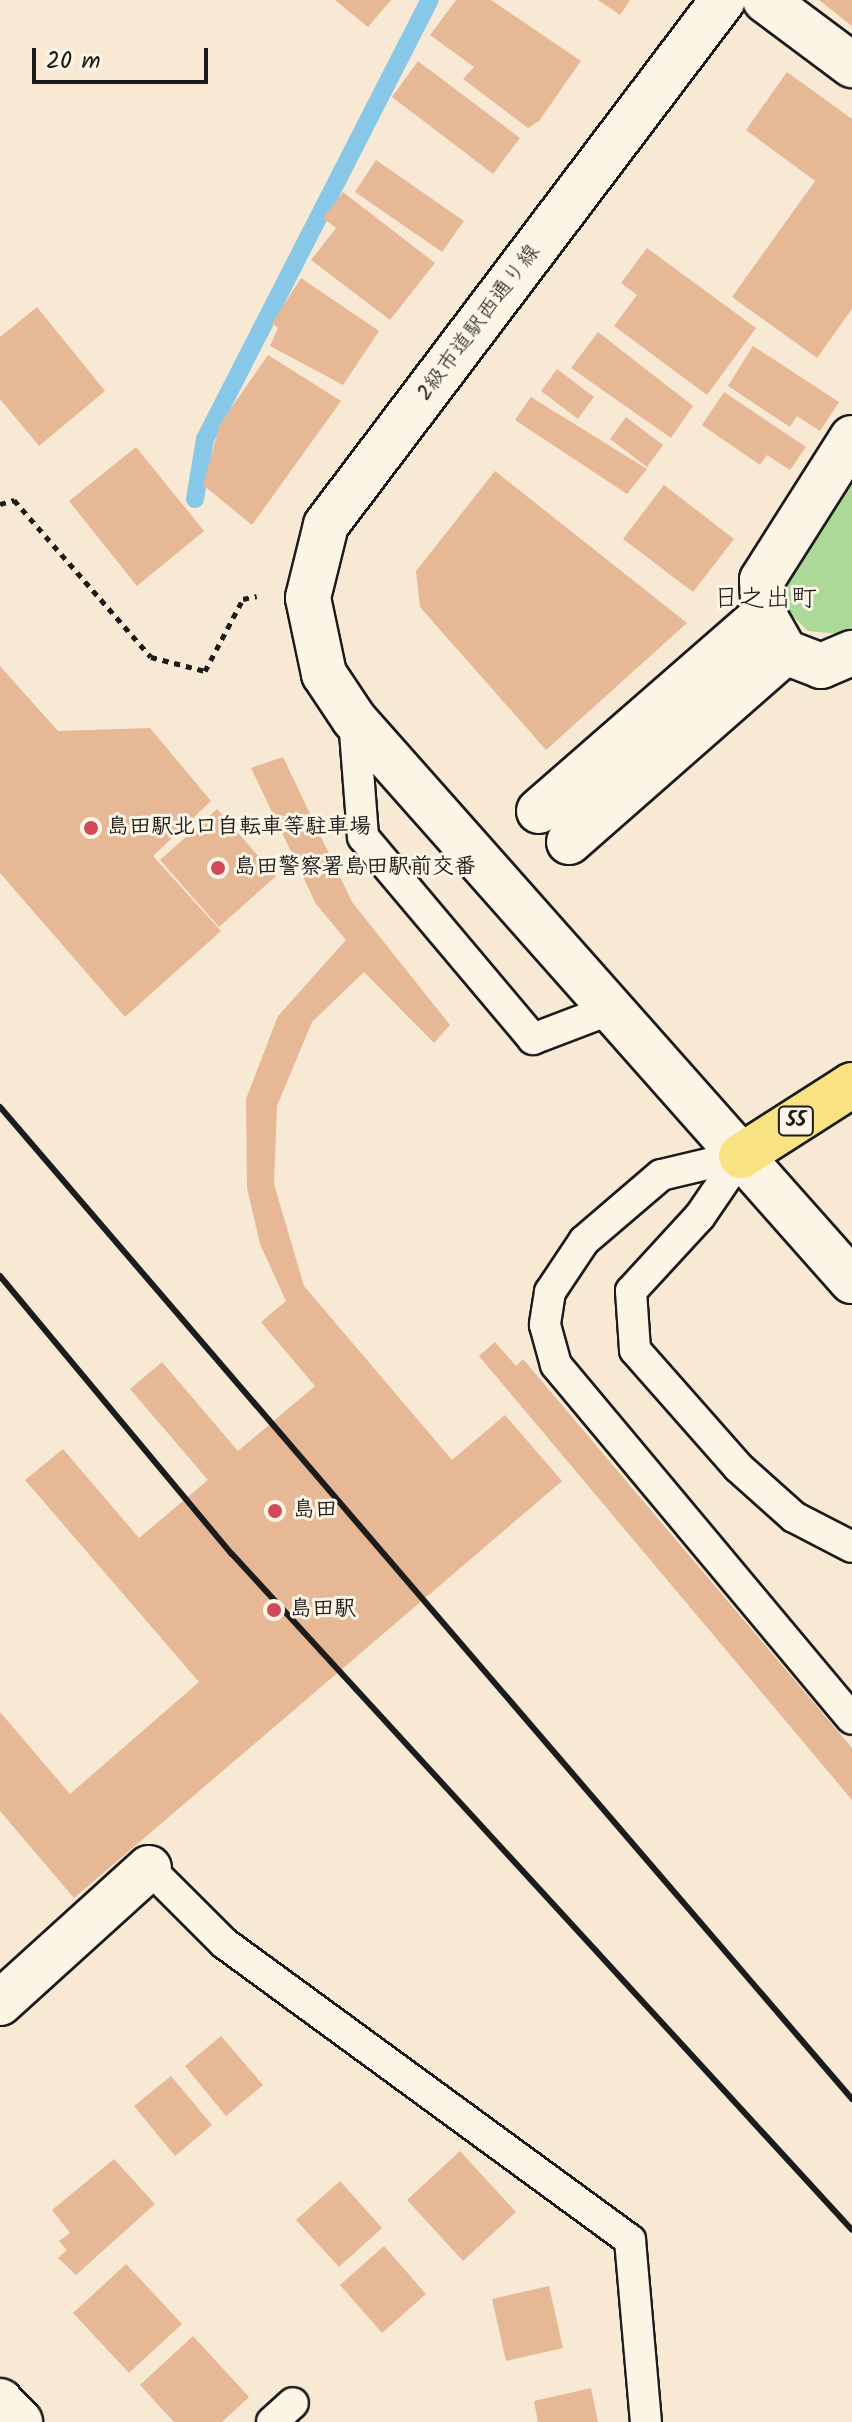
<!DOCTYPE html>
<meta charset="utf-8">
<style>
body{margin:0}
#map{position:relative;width:852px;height:2422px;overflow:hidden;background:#f8e9d5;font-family:Kalam,"Klee One",sans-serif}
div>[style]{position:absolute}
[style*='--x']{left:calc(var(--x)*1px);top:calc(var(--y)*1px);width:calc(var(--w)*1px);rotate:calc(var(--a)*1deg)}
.green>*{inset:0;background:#add998}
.stream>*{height:18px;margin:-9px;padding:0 9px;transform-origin:9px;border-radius:9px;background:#87c8e8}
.building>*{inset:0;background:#e6b896}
.path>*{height:5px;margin-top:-2.5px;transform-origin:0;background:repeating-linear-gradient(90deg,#1c1c1c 0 6px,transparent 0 12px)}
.roads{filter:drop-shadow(2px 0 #1c1c1c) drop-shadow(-2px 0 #1c1c1c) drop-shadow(0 2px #1c1c1c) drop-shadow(0 -2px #1c1c1c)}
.lane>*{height:30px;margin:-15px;padding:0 15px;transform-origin:15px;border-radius:15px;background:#fcf5e5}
.street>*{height:44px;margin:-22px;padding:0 22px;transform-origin:22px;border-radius:22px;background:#fcf5e5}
.secondary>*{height:44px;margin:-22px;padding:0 22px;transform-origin:22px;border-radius:22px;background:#fcf5e5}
.primary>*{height:44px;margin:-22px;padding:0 22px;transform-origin:22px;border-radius:22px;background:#f8e281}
.rail>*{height:6px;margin:-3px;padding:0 3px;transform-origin:3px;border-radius:3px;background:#1c1c1c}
.dots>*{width:22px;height:22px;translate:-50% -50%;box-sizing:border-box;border:4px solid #fcf5e5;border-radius:50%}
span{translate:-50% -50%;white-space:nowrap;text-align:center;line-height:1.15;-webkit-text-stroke:6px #fcf5e5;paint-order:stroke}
.shield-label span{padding:2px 6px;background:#fcf5e5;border:2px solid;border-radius:6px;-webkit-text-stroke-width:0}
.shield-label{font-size:20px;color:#1c1c1c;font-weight:700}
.street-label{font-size:22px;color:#1c1c1c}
.poi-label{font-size:22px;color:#1c1c1c;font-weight:700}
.left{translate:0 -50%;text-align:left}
.quarter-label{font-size:26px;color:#1c1c1c}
.scale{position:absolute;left:32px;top:48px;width:176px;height:36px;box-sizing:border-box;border:4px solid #1c1c1c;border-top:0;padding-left:10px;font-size:24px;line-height:28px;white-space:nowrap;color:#1c1c1c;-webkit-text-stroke:6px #fcf5e5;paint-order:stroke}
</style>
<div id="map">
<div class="green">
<i style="clip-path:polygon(852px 464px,852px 627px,840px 634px,808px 631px,785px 608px,779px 580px)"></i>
</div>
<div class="stream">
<i style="--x:195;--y:499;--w:61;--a:-80.5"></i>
<i style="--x:205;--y:439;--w:493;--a:-62.9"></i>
</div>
<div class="building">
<i style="clip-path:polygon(335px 0,391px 0,368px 27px)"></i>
<i style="clip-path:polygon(456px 0,491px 0,581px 61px,539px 121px,528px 128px,463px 79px,474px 67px,430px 35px)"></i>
<i style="clip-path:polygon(598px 0,630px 0,620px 15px)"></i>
<i style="clip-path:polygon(819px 0,852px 0,852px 26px)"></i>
<i style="clip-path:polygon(418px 61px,520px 138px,493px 174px,392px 97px)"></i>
<i style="clip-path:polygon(787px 72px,852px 119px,852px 309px,817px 358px,732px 297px,815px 181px,746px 130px)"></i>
<i style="clip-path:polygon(376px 160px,464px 221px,442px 252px,355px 192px)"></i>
<i style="clip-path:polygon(343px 192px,435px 263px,390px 320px,311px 260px,336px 228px,323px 218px)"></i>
<i style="clip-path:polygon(647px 248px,756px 328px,707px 395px,614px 326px,637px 295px,621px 283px)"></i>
<i style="clip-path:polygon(301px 278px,379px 331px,343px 385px,270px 346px,278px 328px,272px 323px)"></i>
<i style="clip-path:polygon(37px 307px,105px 391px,39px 446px,0 399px,0 337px)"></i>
<i style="clip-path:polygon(598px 332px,693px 406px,671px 438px,571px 368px)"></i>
<i style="clip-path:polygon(753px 346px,839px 402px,820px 431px,797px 416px,790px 427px,728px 386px)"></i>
<i style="clip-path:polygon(268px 355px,341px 401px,252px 525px,203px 485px,220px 424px)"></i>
<i style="clip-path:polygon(557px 369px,594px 397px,578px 419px,541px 391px)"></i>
<i style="clip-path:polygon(724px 392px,806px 447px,790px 470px,767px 455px,760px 465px,702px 425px)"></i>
<i style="clip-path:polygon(531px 397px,647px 469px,627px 494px,515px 420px)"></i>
<i style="clip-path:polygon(626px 417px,663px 445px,647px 467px,610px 439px)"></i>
<i style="clip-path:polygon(136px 447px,204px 531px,137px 586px,69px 501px)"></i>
<i style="clip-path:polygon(495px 471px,687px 623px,546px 750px,420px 607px,416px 571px)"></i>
<i style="clip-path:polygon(664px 485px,734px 539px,693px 592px,623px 539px)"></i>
<i style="clip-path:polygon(0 666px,58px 731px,150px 728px,211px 801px,153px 856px,221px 931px,125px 1017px,0 873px)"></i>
<i style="clip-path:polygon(283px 757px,352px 902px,450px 1025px,434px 1043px,364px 972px,312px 1022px,277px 1106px,274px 1184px,304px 1286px,452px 1460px,505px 1415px,562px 1481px,74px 1898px,0 1811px,0 1712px,70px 1794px,199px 1682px,25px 1480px,63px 1449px,139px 1538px,208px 1480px,130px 1389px,162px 1362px,238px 1451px,315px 1386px,261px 1322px,286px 1301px,260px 1244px,247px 1188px,246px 1099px,278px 1016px,346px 940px,316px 904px,251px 768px)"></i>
<i style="clip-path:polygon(217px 809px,276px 876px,219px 927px,160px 860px)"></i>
<i style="clip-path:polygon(495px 1342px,516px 1366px,523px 1359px,852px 1748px,852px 1800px,479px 1356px)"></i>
<i style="clip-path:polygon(221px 2036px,263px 2085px,226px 2116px,185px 2066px)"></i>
<i style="clip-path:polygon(171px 2076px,212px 2125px,175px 2156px,134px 2106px)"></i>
<i style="clip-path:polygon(460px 2151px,516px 2212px,463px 2261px,407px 2200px)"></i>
<i style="clip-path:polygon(114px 2159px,155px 2204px,76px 2275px,58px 2258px,67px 2250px,59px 2241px,70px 2233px,52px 2210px)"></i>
<i style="clip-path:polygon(340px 2181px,382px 2228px,339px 2267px,296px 2220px)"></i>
<i style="clip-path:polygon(384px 2246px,426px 2294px,382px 2333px,340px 2285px)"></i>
<i style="clip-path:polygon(126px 2264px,182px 2324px,129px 2373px,73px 2313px)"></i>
<i style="clip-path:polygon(549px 2286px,563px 2348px,506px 2361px,492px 2299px)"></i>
<i style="clip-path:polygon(193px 2336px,249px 2397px,222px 2422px,174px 2422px,140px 2385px)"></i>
<i style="clip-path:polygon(591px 2388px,598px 2422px,538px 2422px,534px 2401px)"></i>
</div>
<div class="path">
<i style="--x:0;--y:504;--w:15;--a:-16"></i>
<i style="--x:14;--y:500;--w:208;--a:48.9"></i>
<i style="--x:151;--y:657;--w:56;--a:14.5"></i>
<i style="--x:205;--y:671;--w:81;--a:-62.2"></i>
<i style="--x:243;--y:599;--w:14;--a:-12"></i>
</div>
<div class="roads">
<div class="lane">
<i style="--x:354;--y:719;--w:118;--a:85.6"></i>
<i style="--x:363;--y:837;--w:264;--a:49.9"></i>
<i style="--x:533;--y:1039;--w:81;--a:-20.9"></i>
<i style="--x:741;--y:1156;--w:82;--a:166.6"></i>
<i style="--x:661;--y:1175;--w:101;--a:139.4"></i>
<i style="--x:584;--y:1241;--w:61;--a:123.7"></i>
<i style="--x:550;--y:1292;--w:33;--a:99"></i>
<i style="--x:545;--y:1325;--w:41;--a:74.6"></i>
<i style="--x:556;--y:1365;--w:461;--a:50.1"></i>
<i style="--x:741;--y:1156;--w:73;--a:124.3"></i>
<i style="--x:700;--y:1216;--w:102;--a:132.6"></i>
<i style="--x:631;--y:1291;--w:59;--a:86.1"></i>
<i style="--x:635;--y:1350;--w:156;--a:48.6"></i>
<i style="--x:738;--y:1467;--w:75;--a:41.8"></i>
<i style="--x:794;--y:1517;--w:65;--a:27.3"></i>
<i style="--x:149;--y:1868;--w:106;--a:45"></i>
<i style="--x:224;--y:1943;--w:503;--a:36.19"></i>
<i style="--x:630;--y:2240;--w:183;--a:85"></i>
<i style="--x:272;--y:2422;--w:28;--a:-42"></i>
</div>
<div class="street">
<i style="--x:765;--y:0;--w:109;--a:36.8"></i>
<i style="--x:852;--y:438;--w:168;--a:122.4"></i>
<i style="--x:762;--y:580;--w:35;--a:87"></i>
<i style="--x:764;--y:615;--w:43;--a:60.4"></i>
<i style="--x:785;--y:652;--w:39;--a:21"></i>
<i style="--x:821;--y:666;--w:34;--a:-23"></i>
<i style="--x:539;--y:811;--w:298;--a:-41.1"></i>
<i style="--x:569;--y:842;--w:288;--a:-41.3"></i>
<i style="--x:0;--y:2003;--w:201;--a:-42.2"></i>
<i style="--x:0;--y:2401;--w:29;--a:46"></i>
</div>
<div class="secondary">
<i style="--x:723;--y:0;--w:658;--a:127.1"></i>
<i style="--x:326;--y:525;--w:75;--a:103.9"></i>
<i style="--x:308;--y:598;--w:78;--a:78.1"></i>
<i style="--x:324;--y:674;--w:54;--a:56.3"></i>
<i style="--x:354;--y:719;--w:751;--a:48.46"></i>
</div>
<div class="primary">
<i style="--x:741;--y:1156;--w:132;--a:-32.6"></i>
</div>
</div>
<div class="rail">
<i style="--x:0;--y:1107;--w:1308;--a:49.34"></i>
<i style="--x:0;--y:1276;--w:362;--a:50.2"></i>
<i style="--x:232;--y:1554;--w:917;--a:47.47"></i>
</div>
<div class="dots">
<i style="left:91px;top:828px;background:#d1495b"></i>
<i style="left:218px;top:868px;background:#d1495b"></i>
<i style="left:275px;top:1511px;background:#d1495b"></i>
<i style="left:274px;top:1610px;background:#d1495b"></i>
</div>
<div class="shield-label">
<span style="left:796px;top:1121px">55</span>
</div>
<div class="street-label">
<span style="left:479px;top:323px;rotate:-53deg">2級市道駅西通り線</span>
</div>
<div class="poi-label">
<span class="left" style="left:107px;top:828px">島田駅北口自転車等駐車場</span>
<span class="left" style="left:234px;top:868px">島田警察署島田駅前交番</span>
<span class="left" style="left:293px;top:1511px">島田</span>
<span class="left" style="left:290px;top:1610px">島田駅</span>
</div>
<div class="quarter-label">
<span style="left:765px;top:600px">日之出町</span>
</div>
<div class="scale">20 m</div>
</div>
